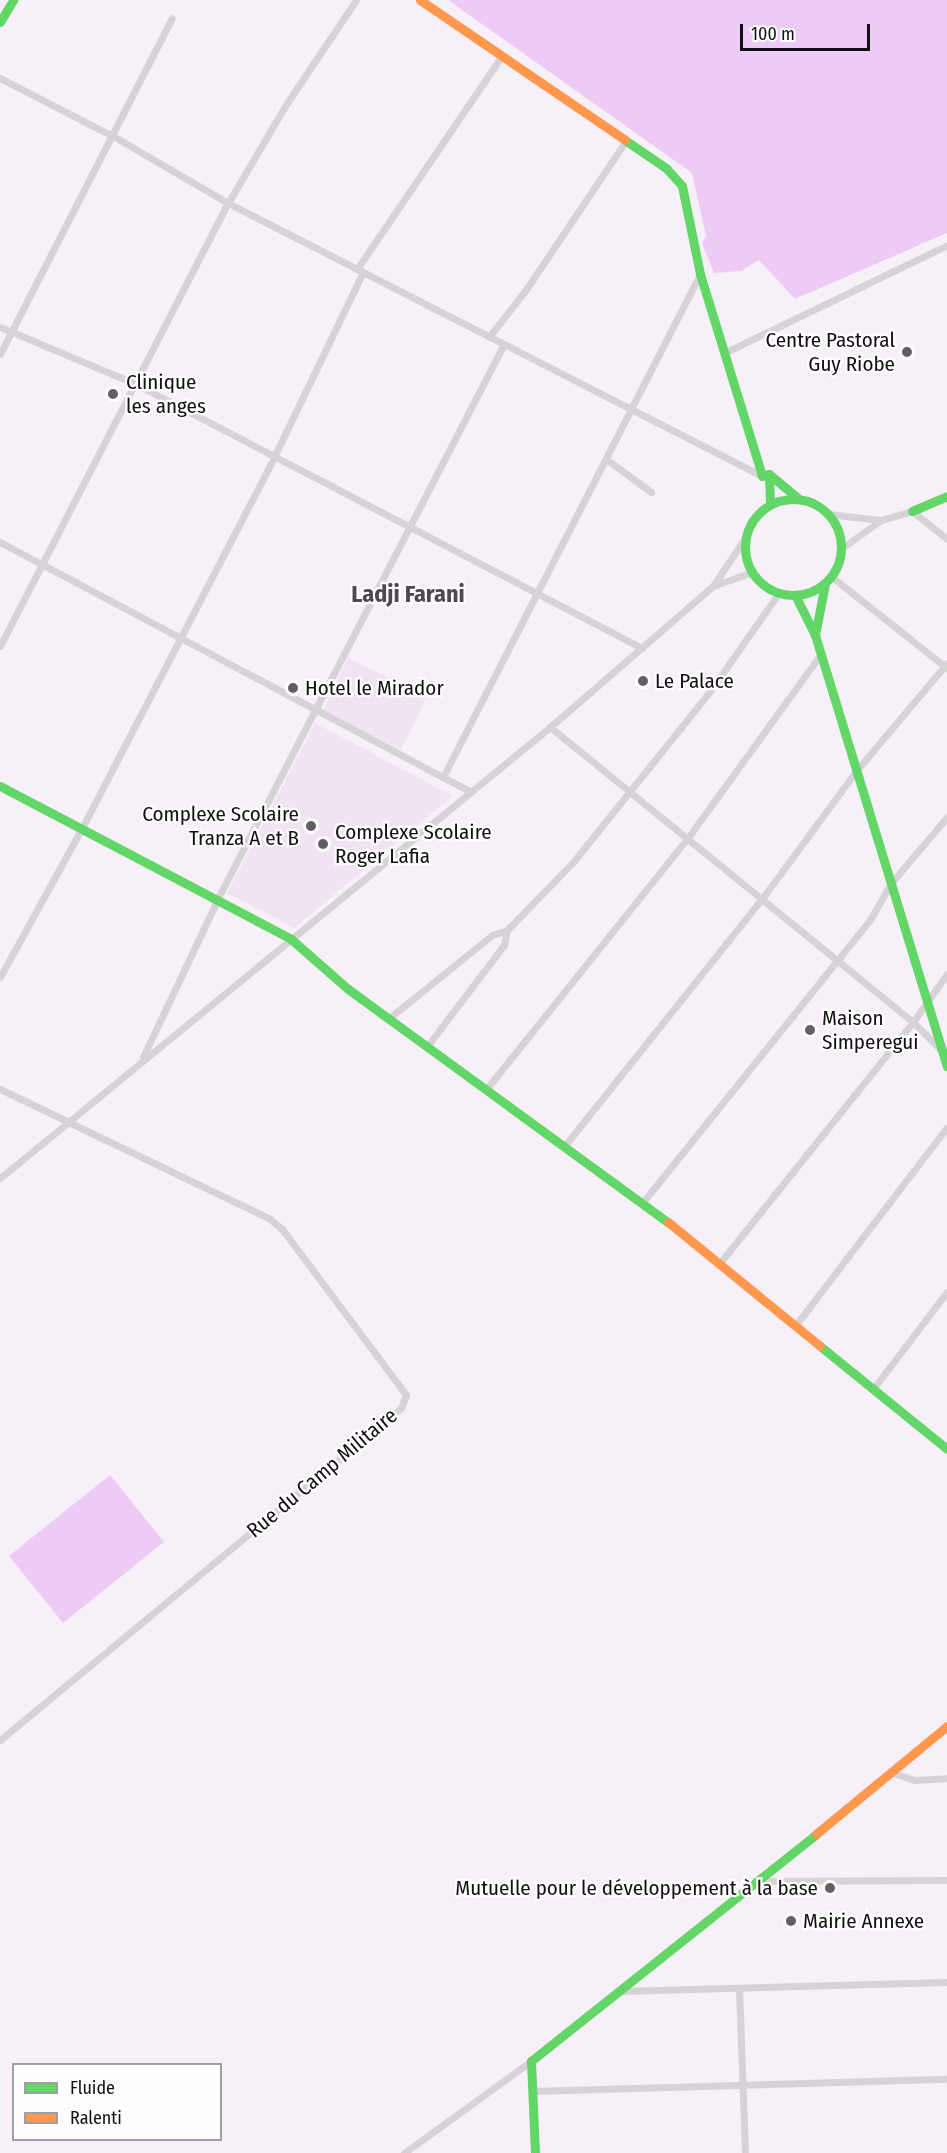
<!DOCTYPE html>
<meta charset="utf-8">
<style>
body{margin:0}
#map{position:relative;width:947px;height:2153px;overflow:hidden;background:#f7f0f8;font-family:"Fira Sans Condensed",sans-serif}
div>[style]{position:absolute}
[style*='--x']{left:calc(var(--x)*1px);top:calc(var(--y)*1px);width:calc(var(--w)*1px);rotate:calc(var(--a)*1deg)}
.built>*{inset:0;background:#f0e4f2}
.green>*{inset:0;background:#edcbf4}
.street>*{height:7px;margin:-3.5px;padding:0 3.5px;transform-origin:3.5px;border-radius:3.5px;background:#d6d3d6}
.fast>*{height:9px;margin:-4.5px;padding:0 4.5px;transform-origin:4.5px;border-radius:4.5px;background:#63d668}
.fast>.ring{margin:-4.5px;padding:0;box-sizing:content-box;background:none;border:9px solid #63d668;border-radius:50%}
.slow>*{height:9px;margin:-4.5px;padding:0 4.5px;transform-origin:4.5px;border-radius:4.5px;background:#ff974d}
.dots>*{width:16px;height:16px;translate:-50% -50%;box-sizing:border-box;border:3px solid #fefefe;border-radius:50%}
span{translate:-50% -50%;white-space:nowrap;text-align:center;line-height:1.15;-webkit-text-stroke:4.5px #fefefe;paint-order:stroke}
.poi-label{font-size:21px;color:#130f14}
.right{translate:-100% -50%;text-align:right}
.left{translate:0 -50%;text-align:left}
.street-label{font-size:21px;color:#130f14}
.quarter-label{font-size:24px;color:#514753;font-weight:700}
.legend{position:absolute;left:12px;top:2063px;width:210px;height:78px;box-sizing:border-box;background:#fefefe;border:2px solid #a09ea0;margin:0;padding:8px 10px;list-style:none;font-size:18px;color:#130f14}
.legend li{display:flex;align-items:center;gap:12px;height:30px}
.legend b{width:30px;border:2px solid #a09ea0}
.scale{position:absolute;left:740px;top:24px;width:130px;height:27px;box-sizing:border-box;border:3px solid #130f14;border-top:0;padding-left:8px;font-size:18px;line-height:21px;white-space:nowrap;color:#130f14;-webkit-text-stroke:4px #fefefe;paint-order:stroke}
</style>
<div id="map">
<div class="built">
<i style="clip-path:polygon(348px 658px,427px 696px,401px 750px,322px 712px)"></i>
<i style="clip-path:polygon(315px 723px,453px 796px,294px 928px,227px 893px)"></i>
</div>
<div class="green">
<i style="clip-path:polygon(448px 0,947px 0,947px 233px,795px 299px,759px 260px,741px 271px,714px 273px,702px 243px,706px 236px,692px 173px)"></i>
<i style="clip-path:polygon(110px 1475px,164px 1542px,63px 1623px,9px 1556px)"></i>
</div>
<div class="street">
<i style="--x:0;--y:78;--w:127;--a:27.2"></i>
<i style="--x:113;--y:136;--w:133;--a:30.2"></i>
<i style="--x:228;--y:203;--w:600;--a:27.08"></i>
<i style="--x:357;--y:269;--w:256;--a:-55.8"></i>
<i style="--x:0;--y:327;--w:145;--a:22.7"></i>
<i style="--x:134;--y:383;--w:573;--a:27.55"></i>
<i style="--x:489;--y:337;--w:62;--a:-52.2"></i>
<i style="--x:527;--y:288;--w:176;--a:-56.1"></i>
<i style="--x:724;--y:353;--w:248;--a:-25.8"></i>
<i style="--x:0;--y:354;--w:377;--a:-62.9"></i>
<i style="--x:606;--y:459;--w:56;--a:36.3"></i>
<i style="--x:828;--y:514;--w:53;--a:6.5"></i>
<i style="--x:0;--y:542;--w:533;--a:27.96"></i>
<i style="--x:842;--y:548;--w:48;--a:-35.7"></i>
<i style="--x:881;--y:520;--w:32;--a:-16"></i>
<i style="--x:912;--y:511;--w:45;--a:38.7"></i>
<i style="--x:832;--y:577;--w:147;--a:38.4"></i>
<i style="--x:713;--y:586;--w:41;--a:-19.7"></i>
<i style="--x:0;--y:646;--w:498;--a:-62.8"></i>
<i style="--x:228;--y:203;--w:116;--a:-59.5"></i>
<i style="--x:287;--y:103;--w:124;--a:-56.2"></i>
<i style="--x:550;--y:727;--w:468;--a:39.1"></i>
<i style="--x:913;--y:1022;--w:40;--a:45"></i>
<i style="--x:444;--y:775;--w:563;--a:-62.93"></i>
<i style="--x:0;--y:977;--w:170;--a:-61.2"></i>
<i style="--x:82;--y:828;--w:418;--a:-62.6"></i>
<i style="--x:274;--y:457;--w:205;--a:-64.3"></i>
<i style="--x:388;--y:1019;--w:134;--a:-38.9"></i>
<i style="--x:492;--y:935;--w:16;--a:-18"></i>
<i style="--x:507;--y:930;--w:96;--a:-45.8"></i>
<i style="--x:574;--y:861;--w:218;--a:-51.3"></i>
<i style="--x:710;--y:691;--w:120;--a:-54.9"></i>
<i style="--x:428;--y:1045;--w:126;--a:-52.8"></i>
<i style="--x:504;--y:945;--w:15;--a:-79"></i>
<i style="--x:143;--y:1057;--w:176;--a:-64.7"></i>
<i style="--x:218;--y:898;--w:623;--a:-62.7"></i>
<i style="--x:488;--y:1087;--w:318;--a:-51.3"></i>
<i style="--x:687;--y:839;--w:228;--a:-54.1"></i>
<i style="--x:0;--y:1089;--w:300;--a:25.7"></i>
<i style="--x:270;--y:1219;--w:16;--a:40"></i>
<i style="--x:282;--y:1229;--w:207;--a:53.2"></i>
<i style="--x:406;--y:1395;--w:14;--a:111"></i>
<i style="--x:401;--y:1408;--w:521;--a:140.38"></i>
<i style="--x:566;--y:1144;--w:312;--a:-51.4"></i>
<i style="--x:761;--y:900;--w:160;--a:-53.6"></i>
<i style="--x:856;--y:771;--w:141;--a:-49.9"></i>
<i style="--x:0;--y:1178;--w:711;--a:-39.35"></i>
<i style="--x:550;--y:727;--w:216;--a:-40.9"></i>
<i style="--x:713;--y:586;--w:58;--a:-56.3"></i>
<i style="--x:643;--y:1202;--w:362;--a:-51.2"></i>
<i style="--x:870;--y:920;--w:43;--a:-60.4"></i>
<i style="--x:891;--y:883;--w:87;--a:-49.7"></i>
<i style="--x:719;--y:1264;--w:310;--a:-51.3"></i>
<i style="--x:913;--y:1022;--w:59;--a:-54.7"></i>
<i style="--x:795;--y:1326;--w:250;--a:-52.6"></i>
<i style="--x:873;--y:1389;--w:122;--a:-52.7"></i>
<i style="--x:890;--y:1772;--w:25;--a:18"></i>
<i style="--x:914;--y:1780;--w:33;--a:-3"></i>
<i style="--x:759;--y:1881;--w:188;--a:-0.3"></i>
<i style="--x:739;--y:1988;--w:165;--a:87.9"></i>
<i style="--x:622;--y:1991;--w:325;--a:-1.6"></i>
<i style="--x:532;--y:2091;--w:415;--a:-1.7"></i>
<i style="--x:404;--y:2153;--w:157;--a:-35.9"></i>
</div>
<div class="fast">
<i style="--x:0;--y:22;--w:26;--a:-59"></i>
<i style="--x:625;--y:140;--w:50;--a:34.3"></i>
<i style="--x:666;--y:168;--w:24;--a:48"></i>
<i style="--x:682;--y:186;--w:90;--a:78.4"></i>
<i style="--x:700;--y:274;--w:211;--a:72.9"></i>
<i style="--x:762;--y:476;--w:7;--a:-16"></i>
<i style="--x:769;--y:474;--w:39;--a:40"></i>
<i style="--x:769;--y:474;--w:30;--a:88"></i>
<i class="ring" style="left:745px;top:499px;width:87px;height:87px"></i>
<i style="--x:912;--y:511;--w:38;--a:-23"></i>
<i style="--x:795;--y:595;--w:45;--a:63.4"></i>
<i style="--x:815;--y:635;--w:451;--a:73"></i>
<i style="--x:815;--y:635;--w:52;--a:-78.9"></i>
<i style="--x:0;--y:786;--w:329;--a:27.7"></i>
<i style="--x:291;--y:939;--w:76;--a:41.3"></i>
<i style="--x:348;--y:989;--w:396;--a:36.1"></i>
<i style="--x:820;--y:1346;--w:164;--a:39"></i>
<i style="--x:535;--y:2153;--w:92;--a:-92.5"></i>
<i style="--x:531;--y:2061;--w:364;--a:-38.5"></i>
</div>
<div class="slow">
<i style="--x:420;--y:0;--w:248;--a:34.3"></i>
<i style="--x:668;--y:1222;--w:196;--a:39.2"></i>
<i style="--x:816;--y:1834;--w:170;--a:-39.5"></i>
</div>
<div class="dots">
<i style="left:907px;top:352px;background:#635e64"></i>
<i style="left:113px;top:394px;background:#635e64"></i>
<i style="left:643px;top:681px;background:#635e64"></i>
<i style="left:293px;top:688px;background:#635e64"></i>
<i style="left:311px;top:826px;background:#635e64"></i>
<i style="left:323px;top:844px;background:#635e64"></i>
<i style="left:810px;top:1030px;background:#635e64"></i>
<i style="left:830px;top:1888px;background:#635e64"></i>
<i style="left:791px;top:1921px;background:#635e64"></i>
</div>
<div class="poi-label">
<span class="right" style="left:895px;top:352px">Centre Pastoral<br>Guy Riobe</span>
<span class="left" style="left:126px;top:394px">Clinique<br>les anges</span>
<span class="left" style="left:655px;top:681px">Le Palace</span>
<span class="left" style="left:305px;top:688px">Hotel le Mirador</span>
<span class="right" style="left:299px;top:826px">Complexe Scolaire<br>Tranza A et B</span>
<span class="left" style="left:335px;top:844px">Complexe Scolaire<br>Roger Lafia</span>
<span class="left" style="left:822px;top:1030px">Maison<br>Simperegui</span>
<span class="right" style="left:818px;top:1888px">Mutuelle pour le développement à la base</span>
<span class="left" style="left:803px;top:1921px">Mairie Annexe</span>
</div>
<div class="street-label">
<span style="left:322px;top:1473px;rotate:-40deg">Rue du Camp Militaire</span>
</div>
<div class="quarter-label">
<span style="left:408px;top:595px">Ladji Farani</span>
</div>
<ul class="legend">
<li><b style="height:8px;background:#63d668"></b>Fluide</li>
<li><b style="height:8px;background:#ff974d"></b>Ralenti</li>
</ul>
<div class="scale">100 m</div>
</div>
